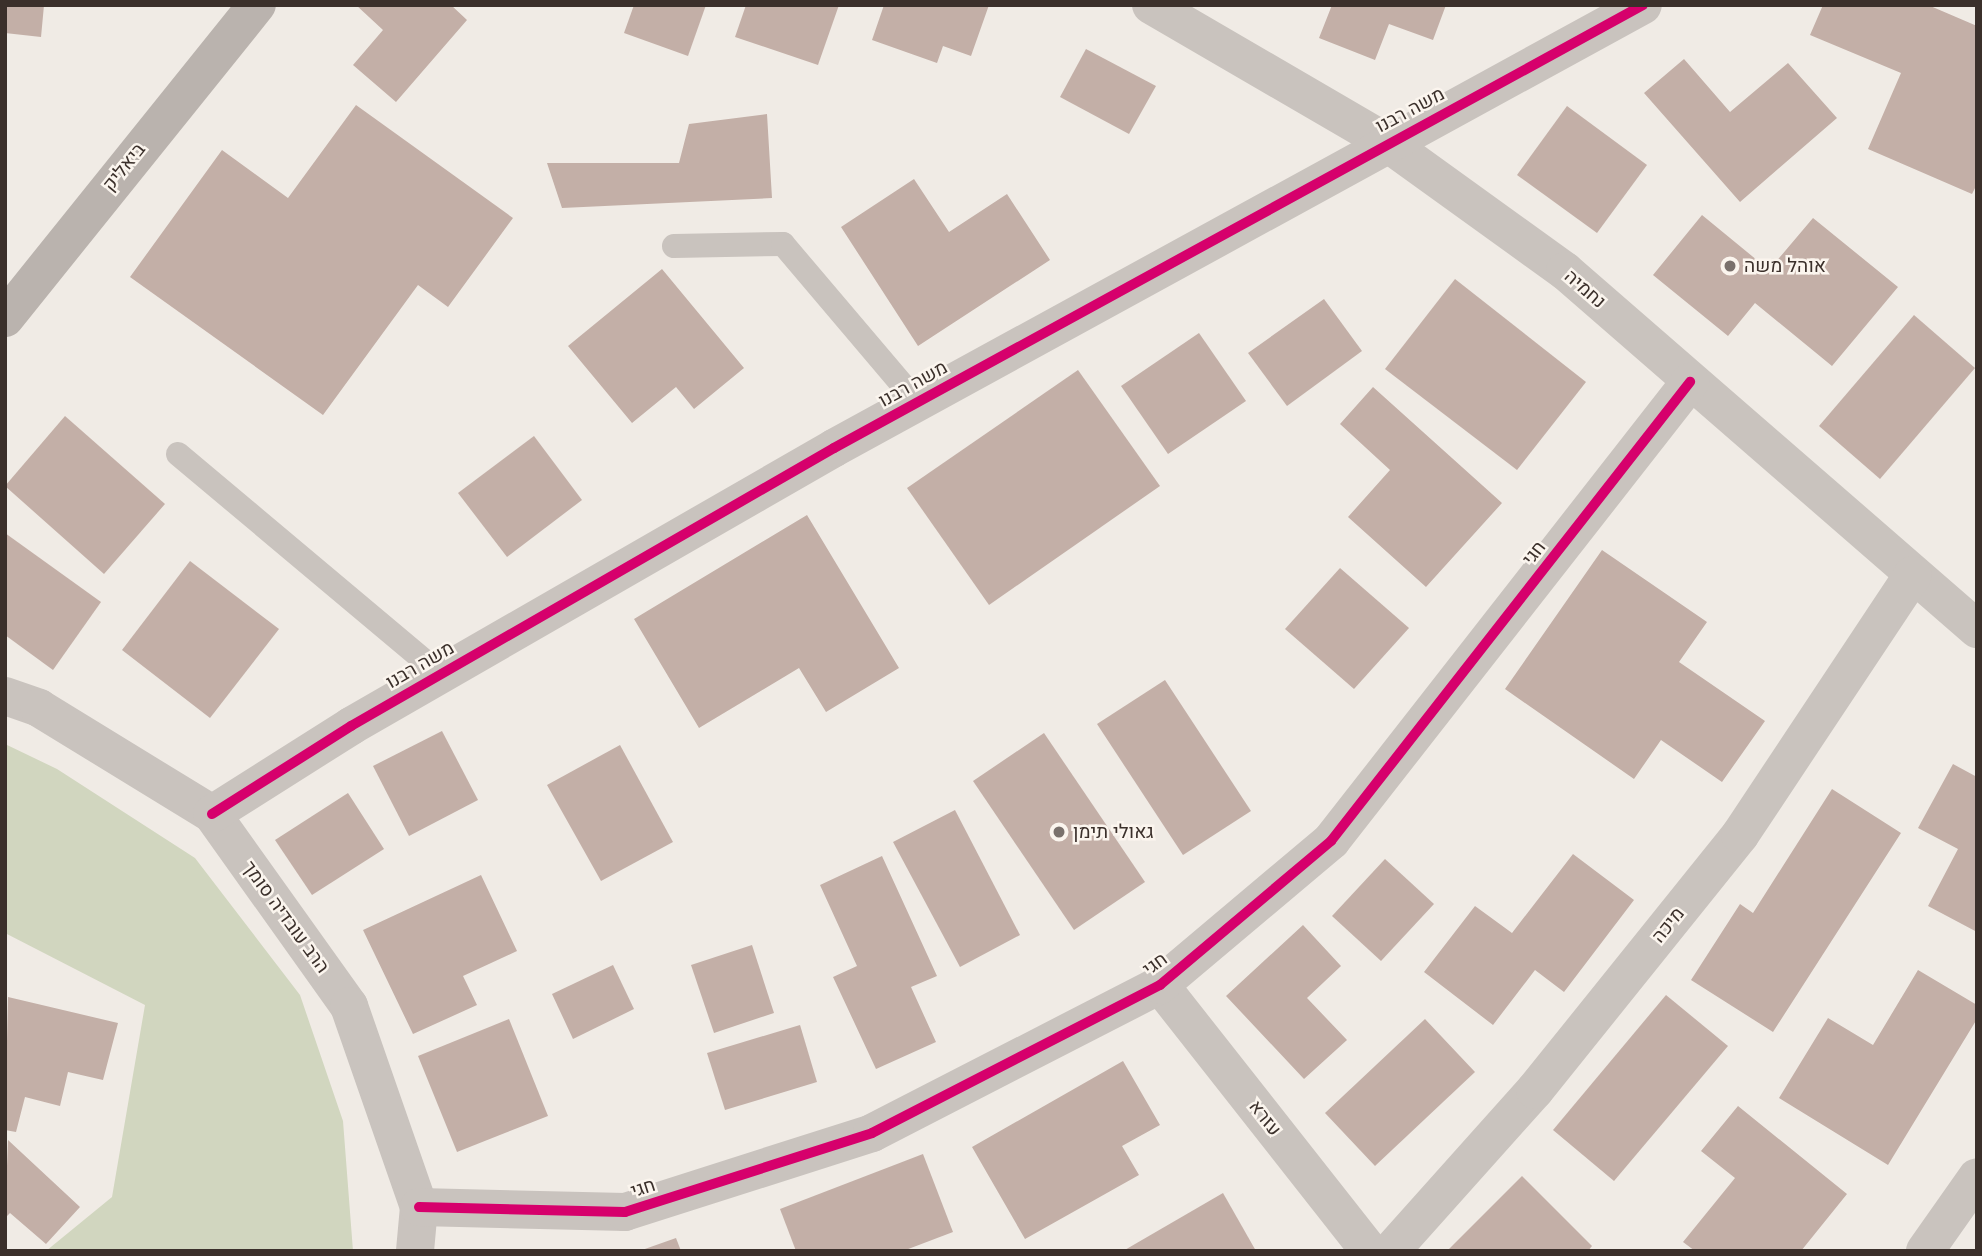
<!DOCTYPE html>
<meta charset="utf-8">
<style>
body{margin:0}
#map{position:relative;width:1982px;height:1256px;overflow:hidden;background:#f0ebe5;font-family:"Noto Sans",Heebo,sans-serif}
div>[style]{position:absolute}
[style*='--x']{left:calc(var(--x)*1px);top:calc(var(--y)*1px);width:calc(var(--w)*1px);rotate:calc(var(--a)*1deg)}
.green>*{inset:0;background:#d1d6bf}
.building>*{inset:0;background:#c3afa7}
.lane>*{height:24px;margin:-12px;padding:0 12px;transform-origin:12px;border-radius:12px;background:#c9c3be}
.street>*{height:38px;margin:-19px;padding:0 19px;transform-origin:19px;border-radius:19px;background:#c9c3be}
.secondary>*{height:38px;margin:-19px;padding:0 19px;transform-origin:19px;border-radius:19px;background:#bab3ae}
.cycleway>*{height:10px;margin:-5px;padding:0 5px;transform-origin:5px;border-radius:5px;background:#d6006c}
.dots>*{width:19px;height:19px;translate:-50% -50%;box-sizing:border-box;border:4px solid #fbf5ee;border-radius:50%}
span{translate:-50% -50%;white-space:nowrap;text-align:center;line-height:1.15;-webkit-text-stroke:5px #fbf5ee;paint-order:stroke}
.street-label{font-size:19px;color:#3b302b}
.poi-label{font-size:19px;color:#3b302b}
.left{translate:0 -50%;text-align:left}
.frame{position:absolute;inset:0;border:7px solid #3b302b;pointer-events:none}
</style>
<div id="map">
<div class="green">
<i style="clip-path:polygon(5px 744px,57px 769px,195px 858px,300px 995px,343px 1121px,353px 1251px,46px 1251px,112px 1197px,145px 1005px,5px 933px)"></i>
</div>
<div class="building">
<i style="clip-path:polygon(5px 5px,44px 5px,41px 37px,5px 33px)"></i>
<i style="clip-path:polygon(356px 5px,451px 5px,467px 20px,396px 102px,353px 65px,383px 30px)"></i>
<i style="clip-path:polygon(634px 5px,706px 5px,688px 56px,624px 33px)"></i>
<i style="clip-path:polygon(746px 5px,839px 5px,818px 65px,735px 37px)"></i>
<i style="clip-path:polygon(884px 5px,989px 5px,971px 56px,943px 46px,937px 63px,872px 40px)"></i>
<i style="clip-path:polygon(1332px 5px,1446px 5px,1433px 40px,1389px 24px,1375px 60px,1319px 38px)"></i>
<i style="clip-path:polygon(1823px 5px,1928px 5px,1977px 26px,1977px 184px,1972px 194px,1868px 149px,1901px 73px,1810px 35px)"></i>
<i style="clip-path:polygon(1086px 49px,1156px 86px,1129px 134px,1060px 97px)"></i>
<i style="clip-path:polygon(1684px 59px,1730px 112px,1788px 63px,1837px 118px,1740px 202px,1644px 93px)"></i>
<i style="clip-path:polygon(356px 105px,513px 218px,448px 307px,418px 285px,323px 415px,130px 277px,222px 150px,288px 198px)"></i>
<i style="clip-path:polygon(1567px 106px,1647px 165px,1597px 233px,1517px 175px)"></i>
<i style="clip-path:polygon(767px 114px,772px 198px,562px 208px,547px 163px,679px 163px,689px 124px)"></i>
<i style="clip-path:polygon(914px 179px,949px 232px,1007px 194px,1050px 260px,918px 346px,841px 227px)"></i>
<i style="clip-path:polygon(1702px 215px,1769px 270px,1813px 218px,1898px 287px,1832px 366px,1755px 303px,1728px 336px,1653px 275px)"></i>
<i style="clip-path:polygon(662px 269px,744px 368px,694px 409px,676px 387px,632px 423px,568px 346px)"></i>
<i style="clip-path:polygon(1455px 279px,1586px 382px,1517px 470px,1385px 369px)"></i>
<i style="clip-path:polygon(1324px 299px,1362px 351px,1287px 406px,1248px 353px)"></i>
<i style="clip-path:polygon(1914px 315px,1975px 368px,1880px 479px,1819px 426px)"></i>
<i style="clip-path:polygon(1199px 333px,1246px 401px,1168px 454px,1121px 386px)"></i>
<i style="clip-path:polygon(1078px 370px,1160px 486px,989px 605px,907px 488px)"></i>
<i style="clip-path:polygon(1373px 387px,1502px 503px,1426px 587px,1348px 517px,1390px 470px,1340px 424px)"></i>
<i style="clip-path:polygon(65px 416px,165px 504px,104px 574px,5px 486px)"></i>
<i style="clip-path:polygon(534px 436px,582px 500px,507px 557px,458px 493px)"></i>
<i style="clip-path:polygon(807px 515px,899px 668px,826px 712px,799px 668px,699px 728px,634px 619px)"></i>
<i style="clip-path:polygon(5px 533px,101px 602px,53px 670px,5px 635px)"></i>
<i style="clip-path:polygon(1602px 550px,1707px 622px,1679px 662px,1765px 721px,1722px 782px,1661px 740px,1634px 779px,1505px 689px)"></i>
<i style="clip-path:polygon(190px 561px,279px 629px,210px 718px,122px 650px)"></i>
<i style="clip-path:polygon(1340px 568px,1409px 628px,1354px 689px,1285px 629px)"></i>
<i style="clip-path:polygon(1165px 680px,1251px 811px,1183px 855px,1097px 724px)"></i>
<i style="clip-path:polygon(442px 731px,478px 800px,409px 836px,373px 766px)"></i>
<i style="clip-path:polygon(1044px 733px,1145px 882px,1074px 930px,973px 781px)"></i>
<i style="clip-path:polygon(620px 745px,673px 842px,601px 881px,547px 785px)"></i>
<i style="clip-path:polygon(1953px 764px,1977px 777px,1977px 932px,1928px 906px,1958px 849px,1918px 828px)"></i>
<i style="clip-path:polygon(1832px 789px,1901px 833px,1773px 1032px,1691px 980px,1740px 904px,1753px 913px)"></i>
<i style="clip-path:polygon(348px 793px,384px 849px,312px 895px,275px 840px)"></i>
<i style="clip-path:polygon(955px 810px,1020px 935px,960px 967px,893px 842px)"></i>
<i style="clip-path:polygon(1573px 854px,1634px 900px,1564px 992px,1535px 970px,1493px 1025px,1424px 972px,1475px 906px,1512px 933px)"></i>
<i style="clip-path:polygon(882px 856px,937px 976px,911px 987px,936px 1042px,876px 1069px,833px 977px,857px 966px,820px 885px)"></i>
<i style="clip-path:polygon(1385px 859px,1434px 904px,1381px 961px,1332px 916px)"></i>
<i style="clip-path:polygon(481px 875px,517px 951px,463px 976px,477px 1005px,413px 1034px,363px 930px)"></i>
<i style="clip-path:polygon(1303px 925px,1341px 966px,1307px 998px,1347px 1040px,1304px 1079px,1226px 996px)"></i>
<i style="clip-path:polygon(752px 945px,774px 1013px,714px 1033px,691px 965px)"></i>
<i style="clip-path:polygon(613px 965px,634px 1009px,573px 1039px,552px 994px)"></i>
<i style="clip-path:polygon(1918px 970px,1977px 1005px,1977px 1019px,1888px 1165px,1779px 1098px,1828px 1018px,1873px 1045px)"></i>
<i style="clip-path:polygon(1666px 995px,1728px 1046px,1614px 1181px,1553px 1130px)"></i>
<i style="clip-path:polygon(8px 997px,118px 1023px,103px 1080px,68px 1072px,60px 1106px,25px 1097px,16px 1132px,5px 1130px)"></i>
<i style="clip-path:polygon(509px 1019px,548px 1116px,457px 1152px,418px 1056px)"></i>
<i style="clip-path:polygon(1425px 1019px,1475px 1072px,1375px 1166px,1325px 1113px)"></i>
<i style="clip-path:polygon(800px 1025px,817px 1082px,725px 1110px,707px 1053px)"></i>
<i style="clip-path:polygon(1123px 1061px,1160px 1125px,1122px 1146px,1139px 1175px,1025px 1239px,972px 1147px)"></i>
<i style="clip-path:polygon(1738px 1106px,1847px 1194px,1801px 1251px,1695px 1251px,1683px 1242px,1735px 1178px,1701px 1151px)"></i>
<i style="clip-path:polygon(8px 1140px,80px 1207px,46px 1244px,10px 1213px,5px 1218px)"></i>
<i style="clip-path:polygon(923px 1154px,953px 1232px,903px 1251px,796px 1251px,780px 1209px)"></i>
<i style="clip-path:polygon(1522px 1176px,1592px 1246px,1588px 1251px,1447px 1251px)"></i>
<i style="clip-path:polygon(1223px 1193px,1256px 1251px,1123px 1251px)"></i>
<i style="clip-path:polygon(676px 1238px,681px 1251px,642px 1251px,642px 1250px)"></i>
</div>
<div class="lane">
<i style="--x:674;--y:246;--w:109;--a:-1.1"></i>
<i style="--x:783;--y:244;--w:207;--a:49.7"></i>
<i style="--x:178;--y:454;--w:342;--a:40"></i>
</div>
<div class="street">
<i style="--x:1151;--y:5;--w:272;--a:30.2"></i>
<i style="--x:1386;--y:142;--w:221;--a:35.8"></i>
<i style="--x:1565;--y:271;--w:546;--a:40.99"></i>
<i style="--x:5;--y:696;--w:36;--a:19"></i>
<i style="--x:39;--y:708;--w:203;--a:31.5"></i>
<i style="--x:212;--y:814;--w:236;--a:54.5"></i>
<i style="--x:349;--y:1006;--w:213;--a:70.8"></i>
<i style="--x:419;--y:1207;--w:44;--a:95.2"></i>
<i style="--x:212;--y:814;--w:165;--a:-32.3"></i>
<i style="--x:351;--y:726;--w:557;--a:-29.92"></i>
<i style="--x:834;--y:448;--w:922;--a:-28.7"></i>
<i style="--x:1160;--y:985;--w:338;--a:51.8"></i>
<i style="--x:419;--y:1207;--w:206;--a:1.4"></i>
<i style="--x:625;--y:1212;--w:259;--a:-17.7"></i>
<i style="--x:872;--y:1133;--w:324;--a:-27.2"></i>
<i style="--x:1160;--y:985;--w:224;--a:-40.1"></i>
<i style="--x:1331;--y:841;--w:583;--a:-51.97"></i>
<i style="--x:1391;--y:1251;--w:216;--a:-48.2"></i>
<i style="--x:1535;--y:1090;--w:327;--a:-51.2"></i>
<i style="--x:1740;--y:835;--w:312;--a:-56.4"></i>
<i style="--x:1925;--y:1251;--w:90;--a:-54.9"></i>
</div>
<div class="secondary">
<i style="--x:5;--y:318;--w:402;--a:-51.2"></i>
</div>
<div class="cycleway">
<i style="--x:212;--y:814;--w:165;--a:-32.3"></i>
<i style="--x:351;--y:726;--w:557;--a:-29.92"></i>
<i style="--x:834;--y:448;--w:922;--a:-28.7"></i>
<i style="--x:419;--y:1207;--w:206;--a:1.4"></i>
<i style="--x:625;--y:1212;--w:259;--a:-17.7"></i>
<i style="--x:872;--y:1133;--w:324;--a:-27.2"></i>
<i style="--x:1160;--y:985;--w:224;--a:-40.1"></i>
<i style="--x:1331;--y:841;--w:583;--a:-51.97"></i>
</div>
<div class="dots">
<i style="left:1730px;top:266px;background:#7a716c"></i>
<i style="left:1059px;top:832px;background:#7a716c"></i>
</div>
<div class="street-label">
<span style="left:1410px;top:110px;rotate:-28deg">משה רבנו</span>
<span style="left:124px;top:167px;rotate:-51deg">ביאליק</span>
<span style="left:1585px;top:289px;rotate:41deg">נחמיה</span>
<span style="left:913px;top:384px;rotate:-29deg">משה רבנו</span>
<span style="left:1534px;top:553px;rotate:-52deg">חגי</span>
<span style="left:420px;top:665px;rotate:-30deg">משה רבנו</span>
<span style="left:286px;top:917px;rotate:54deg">הרב עובדיה סומך</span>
<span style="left:1668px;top:925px;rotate:-51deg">מיכה</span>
<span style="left:1155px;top:964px;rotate:-36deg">חגי</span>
<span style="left:1265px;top:1118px;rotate:52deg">עזרא</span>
<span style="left:643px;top:1188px;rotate:-18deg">חגי</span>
</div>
<div class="poi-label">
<span class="left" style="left:1744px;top:266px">אוהל משה</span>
<span class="left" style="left:1073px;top:832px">גאולי תימן</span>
</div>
<div class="frame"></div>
</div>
